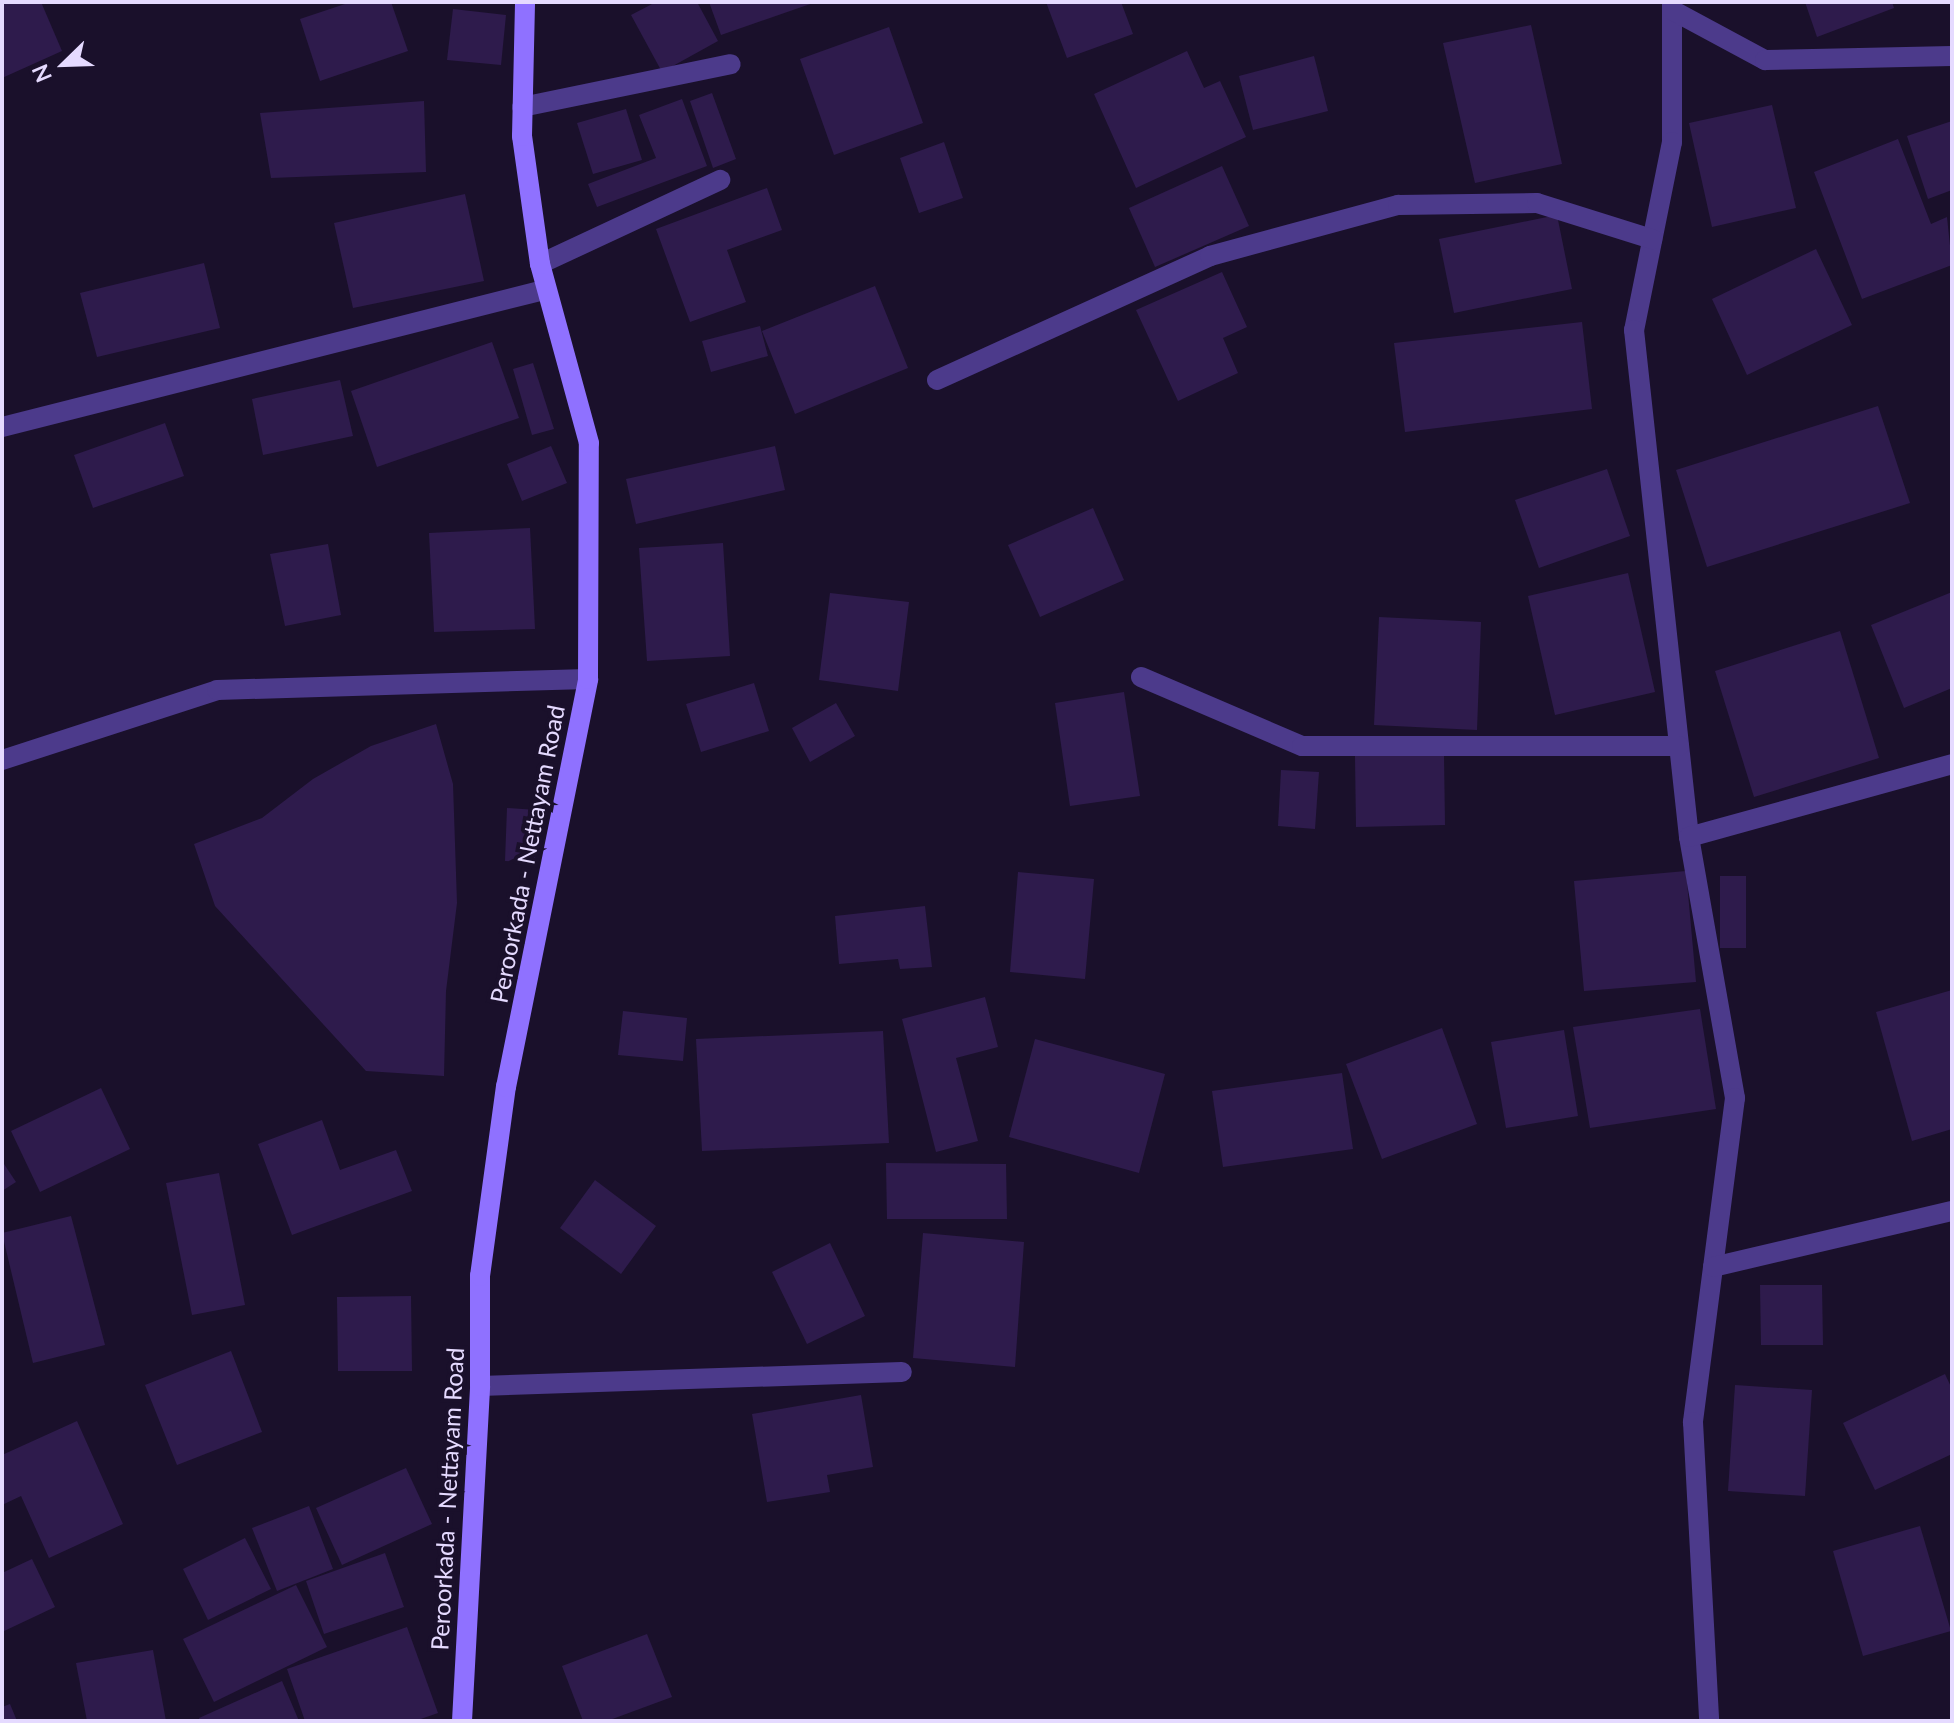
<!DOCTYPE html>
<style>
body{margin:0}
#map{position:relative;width:1954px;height:1723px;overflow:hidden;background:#1a102b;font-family:Lato,sans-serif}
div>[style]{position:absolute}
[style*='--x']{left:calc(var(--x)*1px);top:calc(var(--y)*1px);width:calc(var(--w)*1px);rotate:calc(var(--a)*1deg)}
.building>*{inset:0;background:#2e1b4c}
.street>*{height:20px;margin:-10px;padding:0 10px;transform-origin:10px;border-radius:10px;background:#4c3a8b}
.secondary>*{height:20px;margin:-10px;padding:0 10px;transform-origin:10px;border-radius:10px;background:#8f71ff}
span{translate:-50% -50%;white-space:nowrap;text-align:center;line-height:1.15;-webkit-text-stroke:8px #1a102b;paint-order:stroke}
.street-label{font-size:24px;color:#e5daff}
.frame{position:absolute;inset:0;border:4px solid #e5daff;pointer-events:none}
.north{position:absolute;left:24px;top:24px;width:80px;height:80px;-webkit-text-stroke:6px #1a102b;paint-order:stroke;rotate:247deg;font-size:22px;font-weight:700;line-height:32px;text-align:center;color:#e5daff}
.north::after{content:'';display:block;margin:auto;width:28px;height:36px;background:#e5daff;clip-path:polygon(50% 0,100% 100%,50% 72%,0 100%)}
</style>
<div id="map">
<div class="building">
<i style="clip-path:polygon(2px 2px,41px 2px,62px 51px,2px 78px)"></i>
<i style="clip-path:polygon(351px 2px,391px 2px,408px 51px,320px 81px,300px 19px)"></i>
<i style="clip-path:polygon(656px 2px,697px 2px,718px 41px,662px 72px,631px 15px)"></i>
<i style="clip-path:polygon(709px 2px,816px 2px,721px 35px)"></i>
<i style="clip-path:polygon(1046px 2px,1121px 2px,1133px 34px,1067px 58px)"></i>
<i style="clip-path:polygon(1805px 2px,1892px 2px,1894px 8px,1817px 37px)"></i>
<i style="clip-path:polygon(453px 9px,506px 15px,501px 65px,447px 60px)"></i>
<i style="clip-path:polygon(1531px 25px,1562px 164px,1475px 183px,1443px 43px)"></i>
<i style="clip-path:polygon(889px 27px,923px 123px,834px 155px,800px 59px)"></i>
<i style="clip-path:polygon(1187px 51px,1204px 88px,1220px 81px,1246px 137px,1136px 188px,1094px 94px)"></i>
<i style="clip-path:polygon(1314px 56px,1328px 111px,1253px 130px,1239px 76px)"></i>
<i style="clip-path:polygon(712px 93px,736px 159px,713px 168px,690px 101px)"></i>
<i style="clip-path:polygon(682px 99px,707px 166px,597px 207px,588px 184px,656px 158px,639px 115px)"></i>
<i style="clip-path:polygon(424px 101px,426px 172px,271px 178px,260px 113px)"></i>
<i style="clip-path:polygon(1772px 105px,1796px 208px,1712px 227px,1689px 123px)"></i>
<i style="clip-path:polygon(626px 109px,642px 160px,593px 174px,577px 123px)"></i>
<i style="clip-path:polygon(1952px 121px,1952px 190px,1928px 199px,1907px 136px)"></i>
<i style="clip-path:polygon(1898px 139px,1931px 224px,1947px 217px,1952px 265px,1862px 299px,1814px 172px)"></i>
<i style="clip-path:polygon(944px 142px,963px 198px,919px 213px,900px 158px)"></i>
<i style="clip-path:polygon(1222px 166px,1249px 226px,1155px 267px,1129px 208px)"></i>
<i style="clip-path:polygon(767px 188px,782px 230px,727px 250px,746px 302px,690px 322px,656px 229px)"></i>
<i style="clip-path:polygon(465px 194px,484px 281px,353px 308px,334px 223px)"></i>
<i style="clip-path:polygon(1557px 215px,1572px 289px,1454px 313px,1439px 239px)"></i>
<i style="clip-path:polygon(1816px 249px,1852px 325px,1747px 375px,1712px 299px)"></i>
<i style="clip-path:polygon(204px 263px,220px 328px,97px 357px,80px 293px)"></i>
<i style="clip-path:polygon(1222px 272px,1247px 327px,1223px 338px,1238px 373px,1178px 401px,1136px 310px)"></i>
<i style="clip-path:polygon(875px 286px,908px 368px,795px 414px,762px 331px)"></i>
<i style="clip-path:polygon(1582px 322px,1592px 409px,1405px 432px,1394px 343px)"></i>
<i style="clip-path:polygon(760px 326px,768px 356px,711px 372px,702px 341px)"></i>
<i style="clip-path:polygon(492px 342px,519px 418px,377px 467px,351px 391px)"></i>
<i style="clip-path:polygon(533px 363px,554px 429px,532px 435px,513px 369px)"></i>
<i style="clip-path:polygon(340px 380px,353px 436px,263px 455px,252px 399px)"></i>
<i style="clip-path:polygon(1878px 406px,1910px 503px,1707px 567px,1676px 470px)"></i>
<i style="clip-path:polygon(165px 423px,184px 476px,93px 508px,74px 455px)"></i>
<i style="clip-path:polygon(551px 446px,567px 483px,522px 501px,507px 464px)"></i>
<i style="clip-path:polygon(775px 446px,785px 490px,636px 524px,626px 479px)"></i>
<i style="clip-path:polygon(1607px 469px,1630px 536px,1539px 568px,1515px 500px)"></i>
<i style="clip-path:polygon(1093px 508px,1124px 580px,1040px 617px,1008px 545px)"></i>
<i style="clip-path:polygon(530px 528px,535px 629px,434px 632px,429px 533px)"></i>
<i style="clip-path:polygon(723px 543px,730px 656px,647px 661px,639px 548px)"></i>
<i style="clip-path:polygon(328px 544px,341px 615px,285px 626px,270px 554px)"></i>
<i style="clip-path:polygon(1628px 573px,1655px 692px,1555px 715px,1528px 596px)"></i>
<i style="clip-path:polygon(1952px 592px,1952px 688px,1904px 708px,1871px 625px)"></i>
<i style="clip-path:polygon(830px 593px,909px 602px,898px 691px,819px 680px)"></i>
<i style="clip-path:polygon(1379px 617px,1481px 622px,1477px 730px,1374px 725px)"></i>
<i style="clip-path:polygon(1840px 631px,1879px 758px,1754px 797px,1715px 671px)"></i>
<i style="clip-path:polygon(754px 683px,769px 731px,701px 752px,686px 704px)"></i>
<i style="clip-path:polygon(1124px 692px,1140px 796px,1070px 806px,1055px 703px)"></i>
<i style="clip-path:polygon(836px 703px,855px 736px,810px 762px,792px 728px)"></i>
<i style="clip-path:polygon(436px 724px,453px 784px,457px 903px,446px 991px,444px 1076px,366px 1071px,215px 906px,194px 844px,262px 818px,313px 779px,371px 746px)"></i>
<i style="clip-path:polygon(1355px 756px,1444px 756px,1445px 825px,1356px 827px)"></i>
<i style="clip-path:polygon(1281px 770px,1319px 772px,1315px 829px,1278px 826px)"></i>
<i style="clip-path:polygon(507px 808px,537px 810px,535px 862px,505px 861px)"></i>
<i style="clip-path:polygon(1686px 871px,1696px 982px,1584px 991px,1574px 881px)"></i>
<i style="clip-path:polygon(1018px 872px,1094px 879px,1085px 979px,1010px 972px)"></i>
<i style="clip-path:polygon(1720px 876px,1746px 876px,1746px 948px,1720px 948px)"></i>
<i style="clip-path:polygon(925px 906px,932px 967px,900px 969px,898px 959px,839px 964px,835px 916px)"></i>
<i style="clip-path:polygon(1952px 990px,1952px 1129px,1912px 1141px,1876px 1012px)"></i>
<i style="clip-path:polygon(985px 997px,998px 1047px,956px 1058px,978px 1141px,936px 1152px,902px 1019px)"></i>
<i style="clip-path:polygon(1700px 1009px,1716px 1109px,1590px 1128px,1573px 1027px)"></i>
<i style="clip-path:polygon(623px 1011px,687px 1018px,683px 1061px,618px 1055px)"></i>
<i style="clip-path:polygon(1442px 1028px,1477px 1124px,1382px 1159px,1346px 1064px)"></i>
<i style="clip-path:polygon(1564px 1030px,1578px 1116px,1506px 1128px,1491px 1042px)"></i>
<i style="clip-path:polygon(883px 1031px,889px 1143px,702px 1151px,696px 1039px)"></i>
<i style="clip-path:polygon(1035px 1039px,1165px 1074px,1139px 1173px,1009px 1137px)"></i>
<i style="clip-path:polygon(1342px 1073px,1353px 1149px,1223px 1167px,1212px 1091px)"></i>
<i style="clip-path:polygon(101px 1088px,130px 1149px,40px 1192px,11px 1131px)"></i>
<i style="clip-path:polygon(322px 1120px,340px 1170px,396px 1150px,412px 1191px,292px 1235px,258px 1144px)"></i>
<i style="clip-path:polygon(2px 1161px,16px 1182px,2px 1191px)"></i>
<i style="clip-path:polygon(886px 1163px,1006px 1164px,1007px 1219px,887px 1219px)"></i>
<i style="clip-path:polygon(219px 1173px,245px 1305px,192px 1315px,166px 1183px)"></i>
<i style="clip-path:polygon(595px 1180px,656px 1226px,621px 1274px,560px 1228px)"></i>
<i style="clip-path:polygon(71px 1216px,105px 1345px,33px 1363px,2px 1233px)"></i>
<i style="clip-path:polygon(923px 1233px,1024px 1242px,1015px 1367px,913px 1358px)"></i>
<i style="clip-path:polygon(830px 1243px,865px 1316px,807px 1344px,772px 1272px)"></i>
<i style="clip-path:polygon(1760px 1285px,1822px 1285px,1823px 1345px,1761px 1345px)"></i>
<i style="clip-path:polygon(411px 1296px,412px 1371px,338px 1371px,337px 1297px)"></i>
<i style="clip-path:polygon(231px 1351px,262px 1432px,177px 1465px,145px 1385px)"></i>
<i style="clip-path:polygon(1945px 1374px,1952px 1389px,1952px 1454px,1875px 1490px,1843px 1423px)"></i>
<i style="clip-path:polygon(1735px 1385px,1812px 1390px,1805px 1496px,1728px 1491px)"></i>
<i style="clip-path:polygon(861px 1395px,873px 1467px,827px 1475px,830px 1492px,767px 1502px,752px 1414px)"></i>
<i style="clip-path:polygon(77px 1421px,123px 1524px,49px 1558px,21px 1496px,2px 1505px,2px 1455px)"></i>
<i style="clip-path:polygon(406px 1468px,432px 1524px,342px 1565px,316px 1508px)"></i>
<i style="clip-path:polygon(309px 1506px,333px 1569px,277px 1591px,252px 1528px)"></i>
<i style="clip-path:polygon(1920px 1526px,1951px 1631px,1863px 1656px,1833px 1551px)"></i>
<i style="clip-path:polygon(245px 1538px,271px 1589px,208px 1620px,183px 1569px)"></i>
<i style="clip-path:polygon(385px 1553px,404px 1607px,324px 1634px,306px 1581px)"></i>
<i style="clip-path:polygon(32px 1559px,55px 1607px,2px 1632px,2px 1573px)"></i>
<i style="clip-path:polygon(296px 1585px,327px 1647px,214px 1702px,183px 1639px)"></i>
<i style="clip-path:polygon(407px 1627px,438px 1713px,415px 1721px,305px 1721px,287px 1669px)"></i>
<i style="clip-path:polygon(647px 1634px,672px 1697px,607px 1721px,583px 1721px,562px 1666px)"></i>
<i style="clip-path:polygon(153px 1650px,166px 1721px,87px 1721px,76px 1663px)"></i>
<i style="clip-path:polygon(282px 1681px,299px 1721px,200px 1721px,199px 1718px)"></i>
<i style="clip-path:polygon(10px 1704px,17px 1721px,2px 1721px,2px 1707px)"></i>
</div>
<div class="street">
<i style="--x:1672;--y:2;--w:140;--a:90"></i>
<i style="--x:1672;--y:142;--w:192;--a:101.4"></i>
<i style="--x:1634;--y:330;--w:510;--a:83.81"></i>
<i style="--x:1689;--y:837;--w:265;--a:80"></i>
<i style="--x:1735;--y:1098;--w:327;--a:97.4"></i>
<i style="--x:1693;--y:1422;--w:299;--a:86.9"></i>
<i style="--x:1672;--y:10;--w:106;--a:28.3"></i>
<i style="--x:1765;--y:60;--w:187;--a:-1.2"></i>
<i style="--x:522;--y:107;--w:213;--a:-11.6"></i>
<i style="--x:540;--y:264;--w:199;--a:-25"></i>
<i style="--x:937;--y:380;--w:300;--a:-24.4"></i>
<i style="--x:1210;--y:256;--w:195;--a:-15.2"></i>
<i style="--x:1398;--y:205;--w:139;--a:-0.8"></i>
<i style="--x:1537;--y:203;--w:121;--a:17.4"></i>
<i style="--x:2;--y:427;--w:559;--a:-14.19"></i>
<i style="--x:1141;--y:677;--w:175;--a:23.2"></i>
<i style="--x:1302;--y:746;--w:377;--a:0"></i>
<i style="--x:2;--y:760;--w:226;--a:-18"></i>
<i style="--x:217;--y:690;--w:371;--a:-1.7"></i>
<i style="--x:1689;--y:837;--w:273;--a:-15.5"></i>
<i style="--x:1713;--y:1267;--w:245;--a:-13.2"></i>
<i style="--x:480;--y:1386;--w:422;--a:-1.9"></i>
</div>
<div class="secondary">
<i style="--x:462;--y:1721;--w:335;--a:-86.9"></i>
<i style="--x:480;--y:1386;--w:110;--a:-90"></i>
<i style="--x:480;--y:1276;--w:191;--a:-82.2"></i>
<i style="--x:506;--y:1087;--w:416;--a:-78.6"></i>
<i style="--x:588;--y:679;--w:236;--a:-89.8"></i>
<i style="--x:589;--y:443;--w:186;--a:-105.3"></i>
<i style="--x:540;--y:264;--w:129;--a:-98"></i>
<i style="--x:522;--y:136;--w:134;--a:-88.7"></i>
</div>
<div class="street-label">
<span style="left:527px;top:854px;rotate:-79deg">Peroorkada - Nettayam Road</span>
<span style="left:447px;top:1499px;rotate:-87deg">Peroorkada - Nettayam Road</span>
</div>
<div class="frame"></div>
<div class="north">N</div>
</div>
